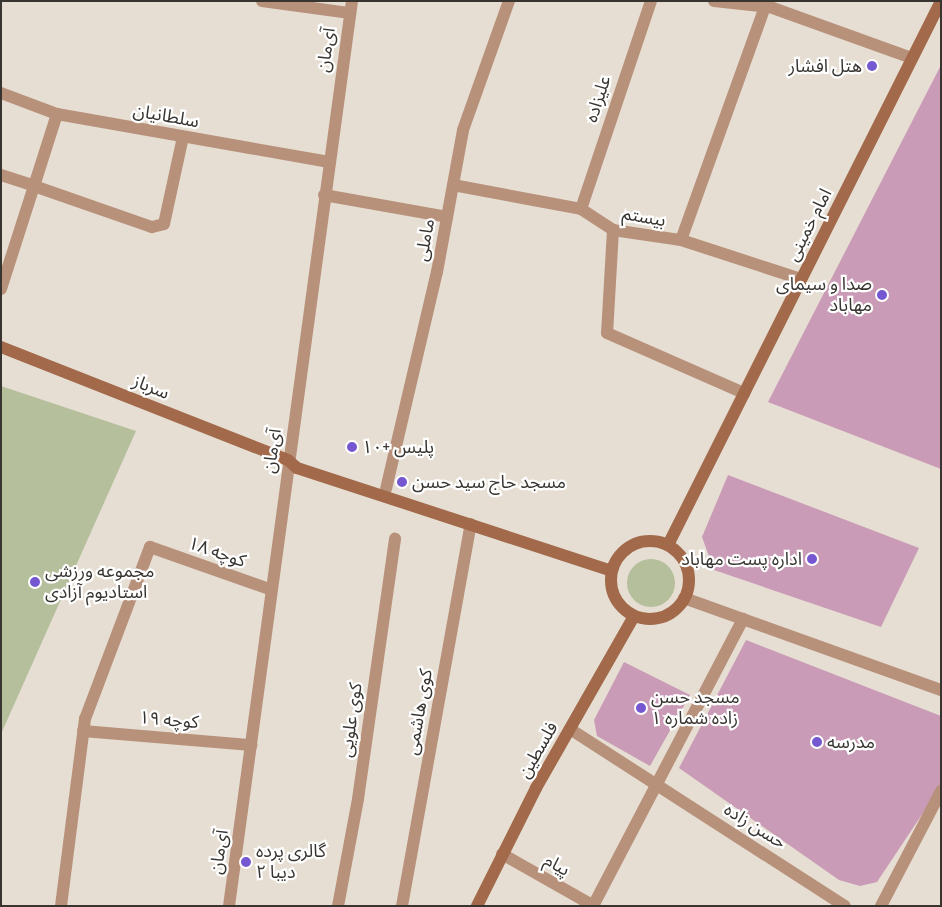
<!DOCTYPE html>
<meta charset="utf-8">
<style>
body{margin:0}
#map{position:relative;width:942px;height:907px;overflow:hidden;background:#e6ded3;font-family:"PT Sans Narrow","Noto Sans Arabic",sans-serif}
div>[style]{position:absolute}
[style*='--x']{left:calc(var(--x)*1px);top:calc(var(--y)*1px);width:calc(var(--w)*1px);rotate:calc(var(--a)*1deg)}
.green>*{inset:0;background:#b5bf9c}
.round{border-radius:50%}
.building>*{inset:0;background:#ca9bb6}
.minor>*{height:12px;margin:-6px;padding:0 6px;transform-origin:6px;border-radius:6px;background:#b8917b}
.tertiary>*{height:12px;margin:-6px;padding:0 6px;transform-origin:6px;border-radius:6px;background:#b8917b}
.secondary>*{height:12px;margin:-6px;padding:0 6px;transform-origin:6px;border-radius:6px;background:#a2694a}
.secondary>.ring{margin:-6px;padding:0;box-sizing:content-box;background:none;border:12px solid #a2694a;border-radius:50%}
.dots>*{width:14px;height:14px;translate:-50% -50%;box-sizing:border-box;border:2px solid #fff;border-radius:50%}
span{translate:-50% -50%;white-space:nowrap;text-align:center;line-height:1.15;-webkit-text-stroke:4.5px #fff;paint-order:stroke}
.street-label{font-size:18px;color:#383531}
.poi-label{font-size:18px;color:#383531}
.right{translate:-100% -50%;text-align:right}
.left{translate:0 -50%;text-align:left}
.frame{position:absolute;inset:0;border:2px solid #383531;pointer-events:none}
</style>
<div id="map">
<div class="green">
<i style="clip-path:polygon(1px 386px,136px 431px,1px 734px)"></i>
<i class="round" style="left:627px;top:559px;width:48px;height:48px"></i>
</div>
<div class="building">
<i style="clip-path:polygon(941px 65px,941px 469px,768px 402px)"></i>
<i style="clip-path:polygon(728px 475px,919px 548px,881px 627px,714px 570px,702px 537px)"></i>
<i style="clip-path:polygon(746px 640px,941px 716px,941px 786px,877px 882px,860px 886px,839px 880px,679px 768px)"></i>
<i style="clip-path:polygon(624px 662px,690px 695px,650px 766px,597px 736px,594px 720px)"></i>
</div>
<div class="minor">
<i style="--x:262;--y:1;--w:89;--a:7.8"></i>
<i style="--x:714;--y:1;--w:56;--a:6.1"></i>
<i style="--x:770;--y:7;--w:151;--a:19.8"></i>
<i style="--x:1;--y:93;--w:60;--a:20.6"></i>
<i style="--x:57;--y:114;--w:275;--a:10"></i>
<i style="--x:57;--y:114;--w:76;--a:107.7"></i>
<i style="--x:34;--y:186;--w:125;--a:19.2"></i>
<i style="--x:152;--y:227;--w:12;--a:-14"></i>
<i style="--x:164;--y:224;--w:89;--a:-77.7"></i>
<i style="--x:1;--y:175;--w:35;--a:18"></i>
<i style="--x:34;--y:186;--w:108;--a:107.8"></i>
<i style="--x:453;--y:185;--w:130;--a:10.6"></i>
<i style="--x:581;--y:209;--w:38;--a:33"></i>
<i style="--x:613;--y:230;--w:69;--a:8.4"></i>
<i style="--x:681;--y:240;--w:126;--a:18"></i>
<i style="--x:324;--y:195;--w:125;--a:10.1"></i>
<i style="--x:581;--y:209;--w:219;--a:-71.4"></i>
<i style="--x:613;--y:230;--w:103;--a:93.3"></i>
<i style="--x:607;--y:333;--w:150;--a:23.7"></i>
<i style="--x:681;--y:240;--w:254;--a:-70.2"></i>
<i style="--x:386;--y:489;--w:223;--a:-76.8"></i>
<i style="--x:437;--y:272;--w:144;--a:-79.6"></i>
<i style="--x:463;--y:130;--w:137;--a:-70.4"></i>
<i style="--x:570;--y:729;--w:327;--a:32.8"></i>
<i style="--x:83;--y:731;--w:169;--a:4.8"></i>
<i style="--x:502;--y:854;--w:106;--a:29.5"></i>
<i style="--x:61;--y:906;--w:189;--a:-82.7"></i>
<i style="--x:85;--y:719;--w:184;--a:-69.3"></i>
<i style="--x:150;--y:547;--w:129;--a:19.4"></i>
<i style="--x:338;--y:906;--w:109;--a:-79.4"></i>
<i style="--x:358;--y:799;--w:263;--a:-81.9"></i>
<i style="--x:402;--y:906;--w:388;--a:-79.8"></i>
<i style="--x:593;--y:906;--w:324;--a:-62.4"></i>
<i style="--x:881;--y:906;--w:130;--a:-62.4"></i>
</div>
<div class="tertiary">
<i style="--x:684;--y:598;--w:273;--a:19.7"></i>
<i style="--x:229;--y:906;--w:913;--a:-82.26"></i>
</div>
<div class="secondary">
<i style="--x:1;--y:347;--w:308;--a:21.5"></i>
<i style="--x:288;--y:460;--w:12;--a:42"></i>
<i style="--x:297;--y:468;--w:331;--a:18.1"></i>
<i class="ring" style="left:611px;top:541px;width:66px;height:66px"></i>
<i style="--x:668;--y:545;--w:609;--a:-63.35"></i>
<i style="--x:477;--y:906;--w:132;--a:-63.4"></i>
<i style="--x:536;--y:788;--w:198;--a:-60.3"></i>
</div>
<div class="dots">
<i style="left:872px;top:66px;background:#7557d1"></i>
<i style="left:882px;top:295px;background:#7557d1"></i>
<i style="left:352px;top:447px;background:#7557d1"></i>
<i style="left:402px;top:482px;background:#7557d1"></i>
<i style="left:812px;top:559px;background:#7557d1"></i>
<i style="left:35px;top:582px;background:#7557d1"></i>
<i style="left:641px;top:708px;background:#7557d1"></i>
<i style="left:817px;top:742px;background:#7557d1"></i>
<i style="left:246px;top:862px;background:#7557d1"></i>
</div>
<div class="street-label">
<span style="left:326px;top:50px;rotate:-82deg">آی‌مان</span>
<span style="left:598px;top:99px;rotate:-72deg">علیزاده</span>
<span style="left:166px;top:116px;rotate:10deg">سلطانیان</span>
<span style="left:644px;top:217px;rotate:10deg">بیستم</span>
<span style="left:809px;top:225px;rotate:-63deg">امام خمینی</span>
<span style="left:425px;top:240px;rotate:-80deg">ماملی</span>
<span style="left:151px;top:387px;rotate:22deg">سرباز</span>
<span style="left:272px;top:451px;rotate:-82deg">آی‌مان</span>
<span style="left:217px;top:552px;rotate:19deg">کوچه ۱۸</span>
<span style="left:419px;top:712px;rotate:-80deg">کوی هاشمی</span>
<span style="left:169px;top:720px;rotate:5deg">کوچه ۱۹</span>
<span style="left:351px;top:720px;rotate:-82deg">کوی علویی</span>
<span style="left:538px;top:750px;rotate:-60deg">فلسطین</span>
<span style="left:755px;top:826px;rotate:32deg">حسن زاده</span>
<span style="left:219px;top:852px;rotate:-82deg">آی‌مان</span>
<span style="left:557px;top:865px;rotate:29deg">پیام</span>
</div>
<div class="poi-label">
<span class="right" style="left:862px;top:66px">هتل افشار</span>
<span class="right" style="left:872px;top:295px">صدا و سیمای<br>مهاباد</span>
<span class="left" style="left:362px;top:447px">پلیس +۱۰</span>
<span class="left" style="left:412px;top:482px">مسجد حاج سید حسن</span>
<span class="right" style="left:802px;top:559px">اداره پست مهاباد</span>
<span class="left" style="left:45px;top:582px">مجموعه ورزشی<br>استادیوم آزادی</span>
<span class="left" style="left:651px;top:708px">مسجد حسن<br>زاده شماره ۱</span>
<span class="left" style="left:827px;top:742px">مدرسه</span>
<span class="left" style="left:256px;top:862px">گالری پرده<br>دیبا ۲</span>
</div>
<div class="frame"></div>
</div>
